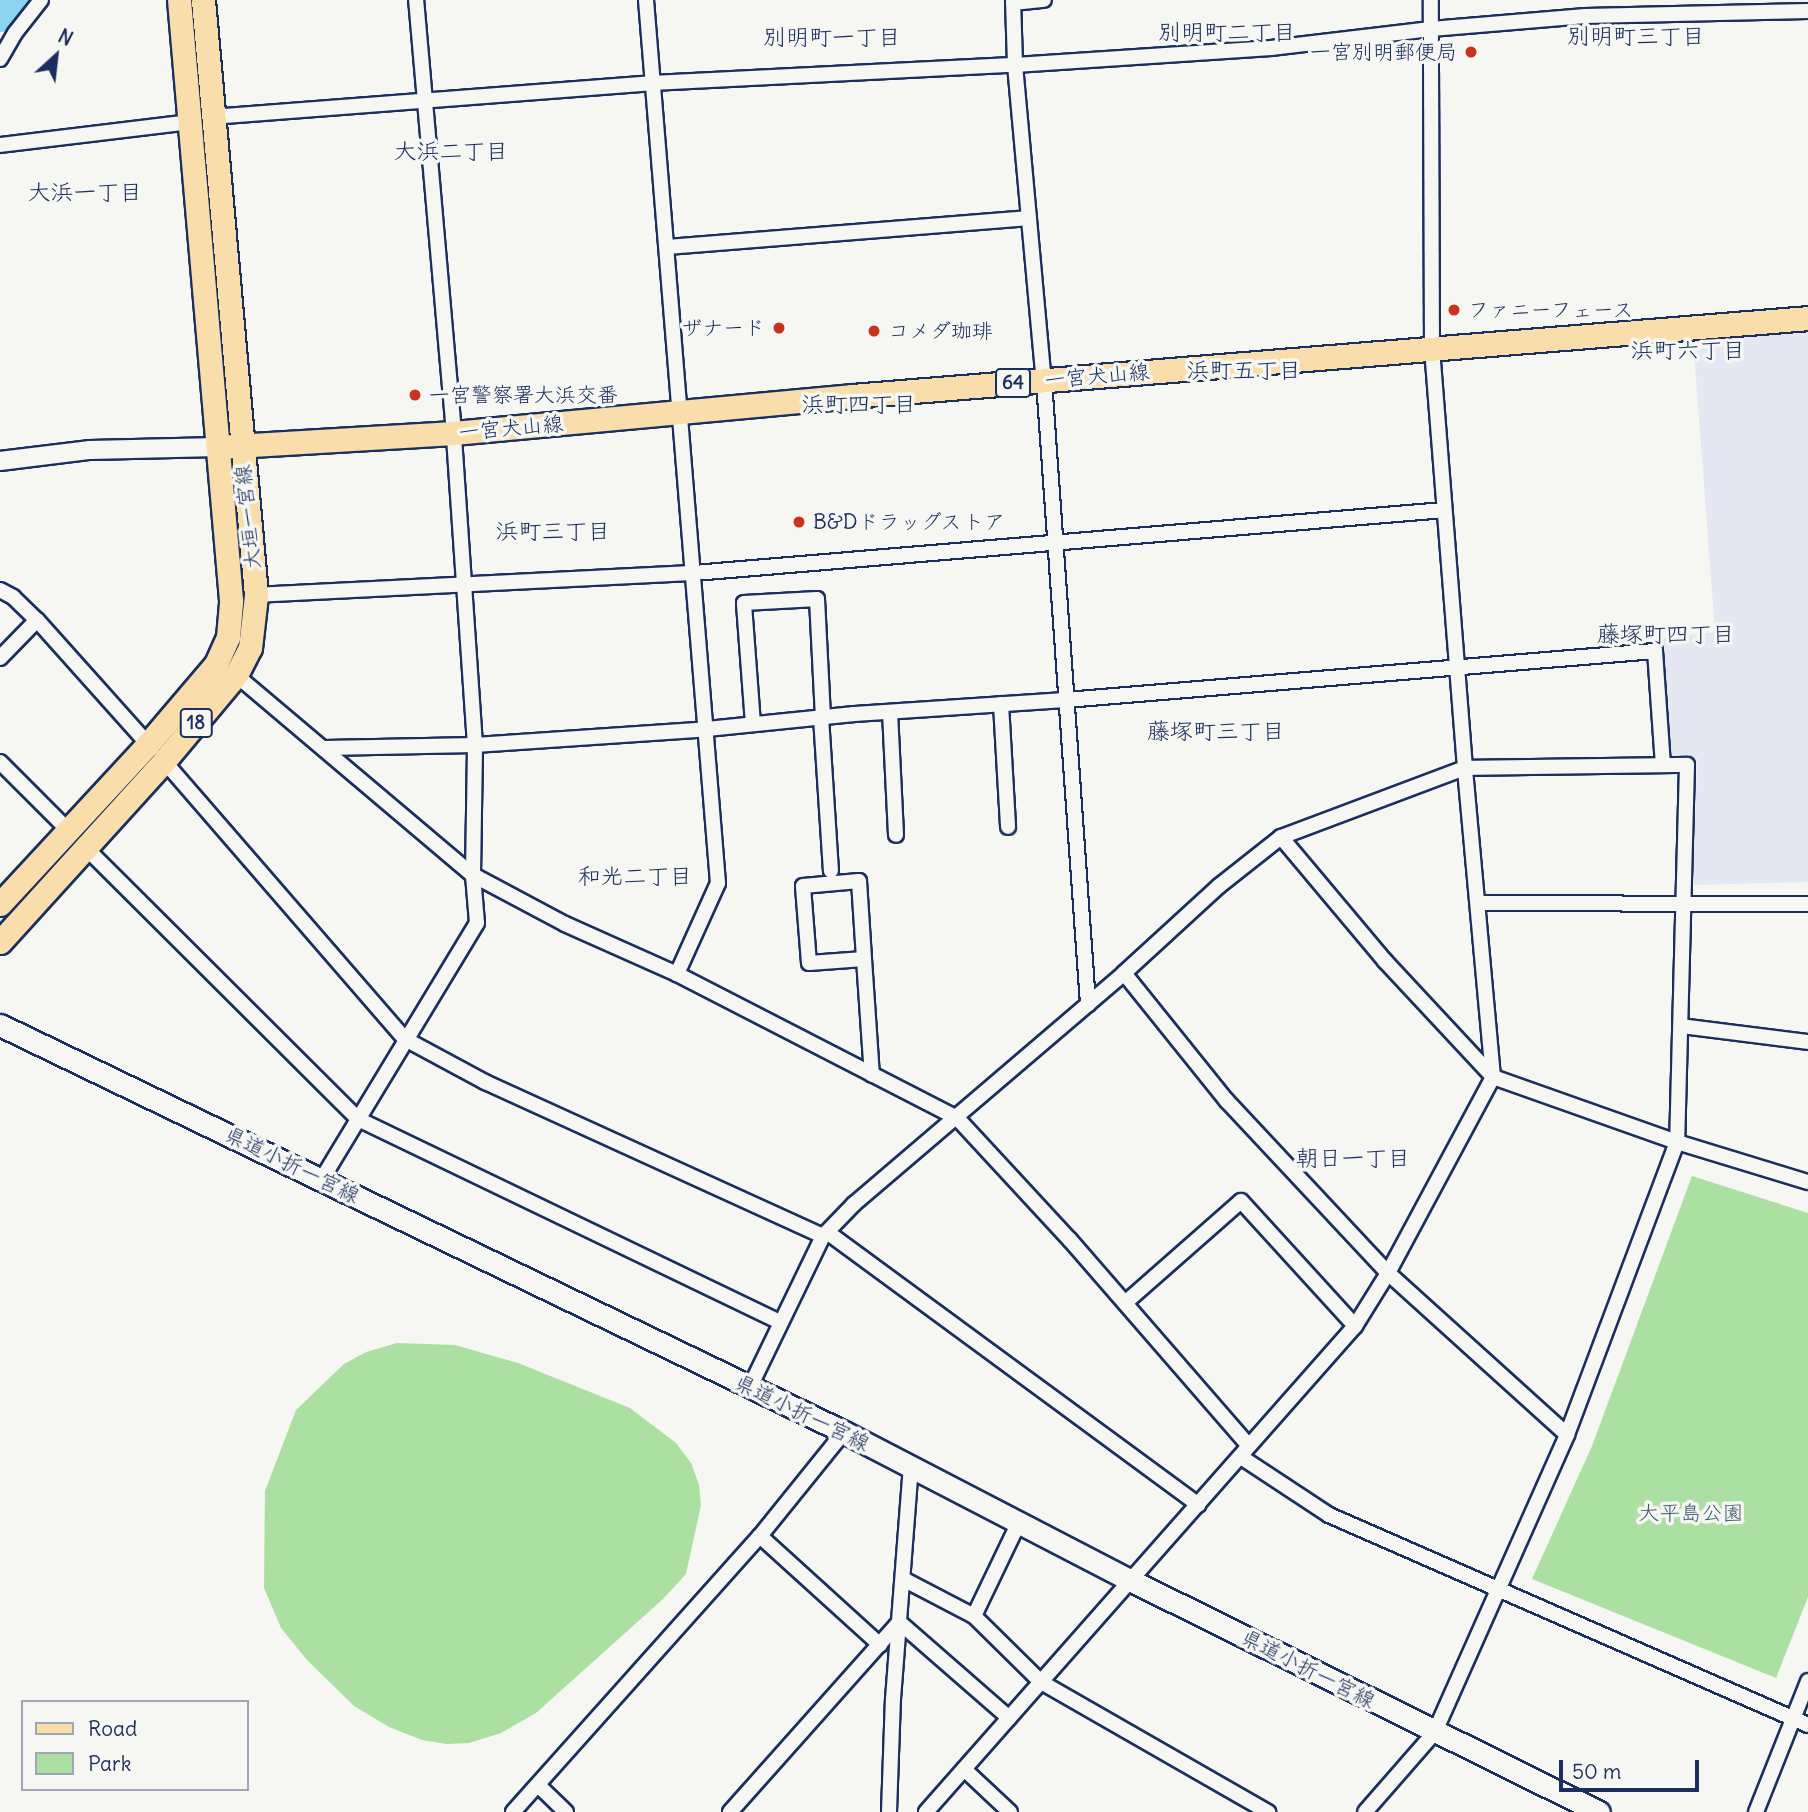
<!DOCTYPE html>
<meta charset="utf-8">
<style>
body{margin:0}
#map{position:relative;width:1808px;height:1812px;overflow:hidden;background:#f6f6f2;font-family:Delius,"Klee One",sans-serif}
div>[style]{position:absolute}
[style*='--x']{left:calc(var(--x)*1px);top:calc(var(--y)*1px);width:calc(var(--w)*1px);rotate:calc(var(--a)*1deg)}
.built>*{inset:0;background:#e5e7f3}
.green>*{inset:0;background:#ace0a2}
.river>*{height:33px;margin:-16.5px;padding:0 16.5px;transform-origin:16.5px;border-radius:16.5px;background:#8cd3ee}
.roads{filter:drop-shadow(2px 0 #1b2f5e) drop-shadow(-2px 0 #1b2f5e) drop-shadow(0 2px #1b2f5e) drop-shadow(0 -2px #1b2f5e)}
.minor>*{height:14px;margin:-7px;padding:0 7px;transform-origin:7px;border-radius:7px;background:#f6f6f2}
.tertiary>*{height:18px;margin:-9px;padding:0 9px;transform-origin:9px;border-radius:9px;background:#f6f6f2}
.secondary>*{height:21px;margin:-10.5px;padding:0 10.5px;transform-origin:10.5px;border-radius:10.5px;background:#f6f6f2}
.primary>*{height:23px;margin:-11.5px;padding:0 11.5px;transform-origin:11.5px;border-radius:11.5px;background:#f9deab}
.dots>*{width:19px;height:19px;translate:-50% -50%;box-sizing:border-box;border:4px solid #f6f6f2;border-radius:50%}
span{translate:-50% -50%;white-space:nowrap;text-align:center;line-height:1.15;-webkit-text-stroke:7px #f6f6f2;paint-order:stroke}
.shield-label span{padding:2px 5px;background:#f6f6f2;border:2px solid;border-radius:5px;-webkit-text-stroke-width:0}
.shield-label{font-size:19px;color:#1b2f5e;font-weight:700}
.poi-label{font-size:21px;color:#1b2f5e}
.right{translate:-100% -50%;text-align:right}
.left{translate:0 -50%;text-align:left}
.street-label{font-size:21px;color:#1b2f5e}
.park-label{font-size:21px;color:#3f5b6f}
.neighbourhood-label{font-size:23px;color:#1b2f5e}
.legend{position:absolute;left:21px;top:1700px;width:228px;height:91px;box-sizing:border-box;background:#f6f6f2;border:2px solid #9ea6b7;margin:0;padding:9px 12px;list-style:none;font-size:21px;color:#1b2f5e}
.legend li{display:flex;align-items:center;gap:14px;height:35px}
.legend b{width:35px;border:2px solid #9ea6b7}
.north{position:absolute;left:21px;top:21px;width:70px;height:70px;-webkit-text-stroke:5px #f6f6f2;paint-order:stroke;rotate:27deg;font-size:19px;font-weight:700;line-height:28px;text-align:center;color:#1b2f5e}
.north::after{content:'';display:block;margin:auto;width:24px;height:32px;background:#1b2f5e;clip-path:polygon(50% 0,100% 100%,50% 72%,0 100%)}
.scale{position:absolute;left:1559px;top:1760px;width:140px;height:32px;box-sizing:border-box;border:4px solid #1b2f5e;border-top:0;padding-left:9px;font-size:21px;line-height:24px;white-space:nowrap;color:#1b2f5e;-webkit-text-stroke:5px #f6f6f2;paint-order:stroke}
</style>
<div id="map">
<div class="built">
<i style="clip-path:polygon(1808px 328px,1808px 882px,1693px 885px,1697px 758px,1670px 758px,1661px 638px,1715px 632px,1693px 338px)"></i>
</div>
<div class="green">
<i style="clip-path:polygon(1692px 1176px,1808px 1213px,1808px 1597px,1776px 1678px,1532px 1579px,1592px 1446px)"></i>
<i style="clip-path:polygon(397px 1343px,455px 1345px,518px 1363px,630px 1408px,676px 1443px,691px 1463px,699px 1485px,701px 1505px,686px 1574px,663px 1599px,536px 1713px,501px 1733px,469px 1743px,447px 1744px,422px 1740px,389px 1727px,354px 1706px,307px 1660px,281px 1628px,264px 1588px,265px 1491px,296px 1410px,344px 1364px,366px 1352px)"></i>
</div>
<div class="river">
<i style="--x:0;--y:15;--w:19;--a:-51"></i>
</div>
<div class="roads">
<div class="minor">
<i style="--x:646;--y:0;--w:886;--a:85.34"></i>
<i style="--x:718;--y:883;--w:100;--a:114.3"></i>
<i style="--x:1013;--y:0;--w:65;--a:88.2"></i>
<i style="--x:1015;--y:65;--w:317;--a:84.8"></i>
<i style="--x:1044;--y:381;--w:625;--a:85.96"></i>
<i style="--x:1013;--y:3;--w:31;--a:-6"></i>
<i style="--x:0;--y:59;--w:30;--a:-60"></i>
<i style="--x:15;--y:33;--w:42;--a:-51.8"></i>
<i style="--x:212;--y:117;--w:443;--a:-4.4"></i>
<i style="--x:654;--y:83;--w:361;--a:-2.9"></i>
<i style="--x:1015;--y:65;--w:257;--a:-3.8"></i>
<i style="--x:1271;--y:48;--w:161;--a:-6.8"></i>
<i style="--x:1431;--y:29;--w:155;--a:-4.8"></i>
<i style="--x:1585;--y:16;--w:223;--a:-1.3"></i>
<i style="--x:0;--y:145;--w:191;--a:-6.9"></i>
<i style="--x:668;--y:247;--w:362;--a:-4.6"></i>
<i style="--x:0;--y:590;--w:15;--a:28"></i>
<i style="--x:13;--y:597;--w:33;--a:44"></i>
<i style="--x:37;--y:620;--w:166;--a:48.2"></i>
<i style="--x:256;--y:595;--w:439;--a:-2.9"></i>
<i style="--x:694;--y:573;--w:753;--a:-4.8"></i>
<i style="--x:0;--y:658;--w:53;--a:-45.8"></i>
<i style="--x:236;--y:675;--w:310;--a:40.2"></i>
<i style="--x:473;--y:875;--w:104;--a:28"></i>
<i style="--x:565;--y:924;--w:123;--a:24.1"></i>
<i style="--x:677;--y:974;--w:315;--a:27.2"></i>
<i style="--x:957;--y:1118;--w:166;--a:47.2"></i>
<i style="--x:1070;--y:1240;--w:271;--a:49"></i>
<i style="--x:1001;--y:704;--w:123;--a:86.7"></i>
<i style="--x:890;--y:712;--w:123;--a:87.2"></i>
<i style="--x:821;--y:717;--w:154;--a:86.3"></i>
<i style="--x:753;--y:724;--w:121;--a:-94.3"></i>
<i style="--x:744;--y:603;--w:73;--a:-3.1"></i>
<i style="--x:817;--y:599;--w:118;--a:87.1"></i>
<i style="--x:325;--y:748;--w:150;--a:-1.1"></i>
<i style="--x:475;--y:745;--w:233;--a:-3.9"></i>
<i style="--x:707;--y:729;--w:148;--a:-5.8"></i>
<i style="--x:854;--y:714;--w:212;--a:-3.8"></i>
<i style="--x:1066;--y:700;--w:591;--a:-4.76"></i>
<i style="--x:1655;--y:651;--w:114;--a:86"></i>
<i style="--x:164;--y:761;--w:368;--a:49.1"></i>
<i style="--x:405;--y:1039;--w:91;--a:28.3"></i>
<i style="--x:485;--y:1082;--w:371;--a:24.5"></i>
<i style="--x:0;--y:762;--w:96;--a:45"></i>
<i style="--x:1281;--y:837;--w:162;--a:50"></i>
<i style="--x:1385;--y:961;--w:158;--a:47"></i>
<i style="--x:1493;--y:1077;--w:195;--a:19.5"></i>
<i style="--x:1677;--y:1142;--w:137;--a:17"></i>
<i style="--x:86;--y:848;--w:384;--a:44.9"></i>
<i style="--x:358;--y:1119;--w:467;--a:25.7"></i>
<i style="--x:1478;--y:903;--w:330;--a:0.2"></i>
<i style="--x:864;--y:959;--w:55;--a:175.8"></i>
<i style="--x:809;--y:963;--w:77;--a:-94.5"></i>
<i style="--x:803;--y:886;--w:56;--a:-5.1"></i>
<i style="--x:859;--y:881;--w:78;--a:86.3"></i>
<i style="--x:864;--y:959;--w:116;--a:86.1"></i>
<i style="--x:1124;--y:973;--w:164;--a:51.2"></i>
<i style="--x:1227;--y:1101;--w:236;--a:46.9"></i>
<i style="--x:1388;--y:1273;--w:241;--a:42.1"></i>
<i style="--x:1681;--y:1026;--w:128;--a:7.2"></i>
<i style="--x:322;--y:1179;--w:299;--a:-58.8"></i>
<i style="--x:477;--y:923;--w:48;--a:-94.8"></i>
<i style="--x:473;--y:875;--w:130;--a:-89.1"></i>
<i style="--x:475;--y:745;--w:313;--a:-93.9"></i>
<i style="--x:454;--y:433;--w:435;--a:-95"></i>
<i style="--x:827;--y:1232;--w:461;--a:36.3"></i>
<i style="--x:1125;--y:1303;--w:154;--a:-41.3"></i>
<i style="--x:1241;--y:1201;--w:169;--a:47.6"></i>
<i style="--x:750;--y:1387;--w:168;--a:-64.2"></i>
<i style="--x:823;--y:1236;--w:45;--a:-45.9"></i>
<i style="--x:854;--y:1204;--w:355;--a:-40.5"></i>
<i style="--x:1124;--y:973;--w:129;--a:-42.5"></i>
<i style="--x:1219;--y:886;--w:79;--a:-38.3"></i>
<i style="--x:1281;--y:837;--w:197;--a:-20.6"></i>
<i style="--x:1465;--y:768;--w:222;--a:-0.8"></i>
<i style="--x:1687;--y:765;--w:377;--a:91.5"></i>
<i style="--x:1677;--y:1142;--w:313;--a:110.6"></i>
<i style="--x:1567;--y:1435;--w:325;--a:114"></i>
<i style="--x:1435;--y:1732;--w:106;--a:131.2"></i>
<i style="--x:1241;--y:1457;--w:105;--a:33.4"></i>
<i style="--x:1329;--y:1515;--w:523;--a:23.67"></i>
<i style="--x:760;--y:1536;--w:162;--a:42.2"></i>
<i style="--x:903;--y:1579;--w:80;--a:27.5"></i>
<i style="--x:974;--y:1616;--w:94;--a:44.6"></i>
<i style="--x:1041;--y:1682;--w:262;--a:29.8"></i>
<i style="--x:974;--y:1616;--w:104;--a:-64.4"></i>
<i style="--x:964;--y:1769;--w:63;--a:43.1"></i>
<i style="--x:538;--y:1785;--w:39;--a:44"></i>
<i style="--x:513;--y:1812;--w:370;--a:-48.2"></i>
<i style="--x:760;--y:1536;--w:134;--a:-51.1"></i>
<i style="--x:730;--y:1812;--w:254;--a:-48.3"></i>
<i style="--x:899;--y:1622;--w:146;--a:41.1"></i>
<i style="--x:889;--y:1812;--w:113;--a:-88"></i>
<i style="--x:893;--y:1699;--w:234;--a:-85.6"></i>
<i style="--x:926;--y:1812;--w:648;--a:-48.56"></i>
<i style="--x:1355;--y:1326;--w:62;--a:-58.1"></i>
<i style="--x:1388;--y:1273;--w:222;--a:-61.8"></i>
<i style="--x:1493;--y:1077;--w:310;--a:-95.2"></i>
<i style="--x:1465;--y:768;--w:420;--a:-94.5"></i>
<i style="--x:1432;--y:349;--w:349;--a:-90.2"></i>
<i style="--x:1756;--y:1812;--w:141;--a:-68.3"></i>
</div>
<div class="tertiary">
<i style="--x:0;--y:461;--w:91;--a:-7"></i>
<i style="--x:90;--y:450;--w:128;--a:-1.3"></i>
</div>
<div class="secondary">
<i style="--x:0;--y:1025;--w:937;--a:25.74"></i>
<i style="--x:844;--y:1432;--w:322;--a:27.4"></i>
<i style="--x:1130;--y:1580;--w:523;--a:26.32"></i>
</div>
<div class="primary">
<i style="--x:218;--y:447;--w:236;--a:-3.4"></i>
<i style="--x:454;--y:433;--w:400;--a:-5.3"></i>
<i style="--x:852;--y:396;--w:959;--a:-4.66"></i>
<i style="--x:0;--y:904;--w:218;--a:-47.2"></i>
<i style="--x:148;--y:744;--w:105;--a:-49.6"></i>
<i style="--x:216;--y:664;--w:30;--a:-66"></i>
<i style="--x:228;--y:637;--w:37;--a:-85"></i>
<i style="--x:231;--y:600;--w:602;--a:-94.95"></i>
<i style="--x:0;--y:942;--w:244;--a:-47.8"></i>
<i style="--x:164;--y:761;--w:112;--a:-50.1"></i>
<i style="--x:236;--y:675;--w:30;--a:-63"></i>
<i style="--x:250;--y:648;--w:53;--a:-83.5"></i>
<i style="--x:256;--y:595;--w:597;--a:-95.09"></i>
</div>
</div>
<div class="dots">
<i style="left:1471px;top:52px;background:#c8321e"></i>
<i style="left:1454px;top:310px;background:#c8321e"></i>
<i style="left:779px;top:328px;background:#c8321e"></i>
<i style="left:874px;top:331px;background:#c8321e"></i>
<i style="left:415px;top:395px;background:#c8321e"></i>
<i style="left:799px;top:522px;background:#c8321e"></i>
</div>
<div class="shield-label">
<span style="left:1013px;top:383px">64</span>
<span style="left:196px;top:723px">18</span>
</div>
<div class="poi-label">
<span class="right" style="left:1457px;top:52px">一宮別明郵便局</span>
<span class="left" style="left:1468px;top:310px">ファニーフェース</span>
<span class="right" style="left:765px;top:328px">ザナード</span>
<span class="left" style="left:888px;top:331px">コメダ珈琲</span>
<span class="left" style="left:429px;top:395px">一宮警察署大浜交番</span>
<span class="left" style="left:813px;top:522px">B&amp;Dドラッグストア</span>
</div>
<div class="street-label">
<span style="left:1097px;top:376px;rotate:-5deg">一宮犬山線</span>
<span style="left:511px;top:428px;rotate:-5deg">一宮犬山線</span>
<span style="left:248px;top:517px;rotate:-96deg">大垣一宮線</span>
<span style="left:292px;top:1165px;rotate:26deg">県道小折一宮線</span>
<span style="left:802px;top:1413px;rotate:26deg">県道小折一宮線</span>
<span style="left:1308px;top:1669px;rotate:27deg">県道小折一宮線</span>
</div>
<div class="park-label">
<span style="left:1691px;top:1513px">大平島公園</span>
</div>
<div class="neighbourhood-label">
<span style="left:1227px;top:32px">別明町二丁目</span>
<span style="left:1636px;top:36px">別明町三丁目</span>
<span style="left:832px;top:37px">別明町一丁目</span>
<span style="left:451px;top:151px">大浜二丁目</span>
<span style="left:85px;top:192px">大浜一丁目</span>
<span style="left:1688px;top:350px">浜町六丁目</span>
<span style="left:1244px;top:370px">浜町五丁目</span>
<span style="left:859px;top:404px">浜町四丁目</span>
<span style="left:553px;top:531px">浜町三丁目</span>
<span style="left:1666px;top:634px">藤塚町四丁目</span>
<span style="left:1216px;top:731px">藤塚町三丁目</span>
<span style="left:635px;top:876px">和光二丁目</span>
<span style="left:1353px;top:1158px">朝日一丁目</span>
</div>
<ul class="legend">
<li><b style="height:9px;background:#f9deab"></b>Road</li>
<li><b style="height:19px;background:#ace0a2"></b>Park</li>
</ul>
<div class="north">N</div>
<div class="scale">50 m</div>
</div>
